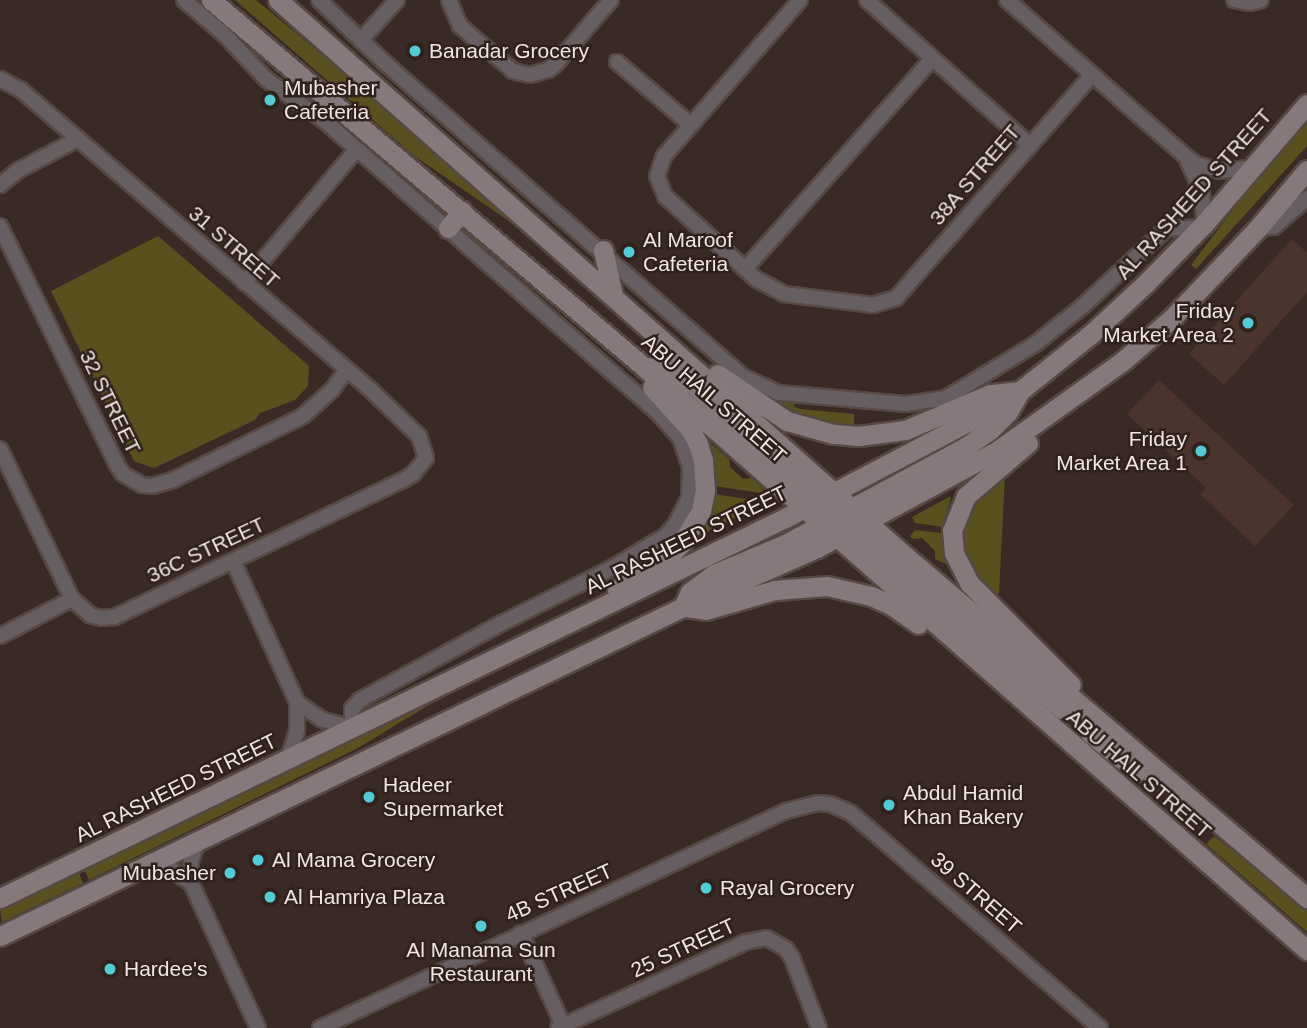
<!DOCTYPE html>
<style>
body{margin:0}
#map{position:relative;width:1307px;height:1028px;overflow:hidden;background:#3a2a26;font-family:Arial,sans-serif}
div>[style]{position:absolute}
[style*='--x']{left:calc(var(--x)*1px);top:calc(var(--y)*1px);width:calc(var(--w)*1px);rotate:calc(var(--a)*1deg)}
.built>*{inset:0;background:#49342e}
.green>*{inset:0;background:#58511d}
.roads{filter:drop-shadow(2px 0 #574844) drop-shadow(-2px 0 #574844) drop-shadow(0 2px #574844) drop-shadow(0 -2px #574844)}
.minor>*{height:14px;margin:-7px;padding:0 7px;transform-origin:7px;border-radius:7px;background:#675e61}
.secondary>*{height:19px;margin:-9.5px;padding:0 9.5px;transform-origin:9.5px;border-radius:9.5px;background:#86797c}
.dots>*{width:19px;height:19px;translate:-50% -50%;box-sizing:border-box;border:4px solid #30211d;border-radius:50%}
span{translate:-50% -50%;white-space:nowrap;text-align:center;line-height:1.15;-webkit-text-stroke:5px #30211d;paint-order:stroke}
.poi-label{font-size:21px;color:#f0e5e2}
.left{translate:0 -50%;text-align:left}
.right{translate:-100% -50%;text-align:right}
.street-label{font-size:21px;color:#f0e5e2}
</style>
<div id="map">
<div class="built">
<i style="clip-path:polygon(1292px 239px,1307px 253px,1307px 292px,1224px 385px,1189px 354px)"></i>
<i style="clip-path:polygon(1159px 380px,1294px 505px,1255px 546px,1200px 494px,1206px 488px,1127px 414px)"></i>
</div>
<div class="green">
<i style="clip-path:polygon(235px 0,256px 0,395px 115px,523px 228px,516px 226px,413px 155px)"></i>
<i style="clip-path:polygon(1307px 120px,1307px 146px,1196px 269px,1191px 265px,1257px 178px)"></i>
<i style="clip-path:polygon(158px 236px,309px 366px,308px 386px,295px 400px,260px 413px,255px 420px,154px 468px,134px 461px,51px 291px)"></i>
<i style="clip-path:polygon(764px 395px,797px 401px,793px 406px,800px 409px,854px 414px,854px 427px,836px 426px,792px 414px)"></i>
<i style="clip-path:polygon(709px 442px,729px 459px,730px 467px,743px 479px,752px 478px,764px 490px,761px 493px,714px 486px,714px 461px)"></i>
<i style="clip-path:polygon(1005px 475px,999px 593px,995px 596px,972px 572px,964px 553px,963px 532px,978px 497px)"></i>
<i style="clip-path:polygon(714px 494px,760px 501px,761px 505px,701px 535px)"></i>
<i style="clip-path:polygon(949px 497px,951px 498px,943px 527px,915px 523px,912px 517px)"></i>
<i style="clip-path:polygon(915px 530px,942px 533px,946px 564px,935px 559px,935px 551px,922px 538px,913px 539px,910px 536px)"></i>
<i style="clip-path:polygon(434px 699px,437px 700px,358px 748px,89px 880px,84px 869px)"></i>
<i style="clip-path:polygon(1214px 836px,1307px 910px,1307px 932px,1206px 844px)"></i>
<i style="clip-path:polygon(78px 871px,83px 883px,2px 922px,0 909px)"></i>
</div>
<div class="roads">
<div class="minor">
<i style="--x:184;--y:0;--w:55;--a:40.6"></i>
<i style="--x:226;--y:36;--w:59;--a:47.1"></i>
<i style="--x:266;--y:79;--w:75;--a:35.8"></i>
<i style="--x:327;--y:123;--w:443;--a:41.2"></i>
<i style="--x:660;--y:415;--w:30;--a:49"></i>
<i style="--x:680;--y:438;--w:31;--a:71"></i>
<i style="--x:690;--y:467;--w:31;--a:92"></i>
<i style="--x:689;--y:498;--w:30;--a:117"></i>
<i style="--x:675;--y:525;--w:15;--a:132"></i>
<i style="--x:665;--y:536;--w:62;--a:148.9"></i>
<i style="--x:612;--y:568;--w:125;--a:153.4"></i>
<i style="--x:500;--y:624;--w:159;--a:151.5"></i>
<i style="--x:360;--y:700;--w:12;--a:132"></i>
<i style="--x:352;--y:709;--w:19;--a:90"></i>
<i style="--x:352;--y:728;--w:32;--a:-164"></i>
<i style="--x:321;--y:719;--w:29;--a:-145"></i>
<i style="--x:319;--y:0;--w:91;--a:43.7"></i>
<i style="--x:385;--y:63;--w:477;--a:41.2"></i>
<i style="--x:744;--y:377;--w:38;--a:25"></i>
<i style="--x:779;--y:393;--w:127;--a:5"></i>
<i style="--x:906;--y:404;--w:40;--a:-8.5"></i>
<i style="--x:946;--y:398;--w:104;--a:-31.2"></i>
<i style="--x:1035;--y:344;--w:61;--a:-38.4"></i>
<i style="--x:1083;--y:306;--w:113;--a:-42.9"></i>
<i style="--x:1166;--y:229;--w:34;--a:-3"></i>
<i style="--x:449;--y:0;--w:28;--a:67"></i>
<i style="--x:460;--y:26;--w:70;--a:40.3"></i>
<i style="--x:513;--y:71;--w:17;--a:13"></i>
<i style="--x:530;--y:75;--w:19;--a:-16"></i>
<i style="--x:548;--y:70;--w:9;--a:-36"></i>
<i style="--x:555;--y:65;--w:86;--a:-49.3"></i>
<i style="--x:800;--y:0;--w:207;--a:131.1"></i>
<i style="--x:664;--y:156;--w:21;--a:109"></i>
<i style="--x:657;--y:176;--w:22;--a:68"></i>
<i style="--x:665;--y:196;--w:123;--a:42.4"></i>
<i style="--x:756;--y:279;--w:32;--a:28"></i>
<i style="--x:784;--y:294;--w:90;--a:7"></i>
<i style="--x:873;--y:305;--w:24;--a:-17"></i>
<i style="--x:896;--y:298;--w:297;--a:-48.7"></i>
<i style="--x:867;--y:0;--w:218;--a:41.7"></i>
<i style="--x:1007;--y:0;--w:235;--a:41.2"></i>
<i style="--x:1184;--y:155;--w:15;--a:37"></i>
<i style="--x:1196;--y:164;--w:25;--a:16"></i>
<i style="--x:1220;--y:171;--w:31;--a:-6"></i>
<i style="--x:1234;--y:0;--w:16;--a:11"></i>
<i style="--x:1250;--y:3;--w:11;--a:-15"></i>
<i style="--x:361;--y:40;--w:54;--a:-48"></i>
<i style="--x:617;--y:62;--w:97;--a:40.4"></i>
<i style="--x:0;--y:79;--w:24;--a:28"></i>
<i style="--x:21;--y:90;--w:464;--a:40.6"></i>
<i style="--x:373;--y:392;--w:64;--a:43.7"></i>
<i style="--x:419;--y:436;--w:23;--a:72"></i>
<i style="--x:426;--y:458;--w:21;--a:129"></i>
<i style="--x:413;--y:474;--w:9;--a:148"></i>
<i style="--x:405;--y:479;--w:322;--a:154.6"></i>
<i style="--x:114;--y:617;--w:13;--a:176"></i>
<i style="--x:101;--y:618;--w:11;--a:-165"></i>
<i style="--x:90;--y:615;--w:24;--a:-138"></i>
<i style="--x:72;--y:599;--w:166;--a:-115.6"></i>
<i style="--x:1187;--y:159;--w:36;--a:66"></i>
<i style="--x:1202;--y:192;--w:32;--a:86"></i>
<i style="--x:0;--y:185;--w:22;--a:-39"></i>
<i style="--x:17;--y:171;--w:69;--a:-27.7"></i>
<i style="--x:0;--y:226;--w:266;--a:63.9"></i>
<i style="--x:117;--y:465;--w:11;--a:56"></i>
<i style="--x:123;--y:474;--w:22;--a:30"></i>
<i style="--x:142;--y:485;--w:10;--a:6"></i>
<i style="--x:152;--y:486;--w:22;--a:-16"></i>
<i style="--x:173;--y:480;--w:145;--a:-26.2"></i>
<i style="--x:303;--y:416;--w:39;--a:-42"></i>
<i style="--x:332;--y:390;--w:24;--a:-54"></i>
<i style="--x:1258;--y:228;--w:16;--a:-4"></i>
<i style="--x:1274;--y:227;--w:44;--a:-41.3"></i>
<i style="--x:745;--y:269;--w:281;--a:-48.3"></i>
<i style="--x:244;--y:283;--w:174;--a:-49.9"></i>
<i style="--x:233;--y:561;--w:155;--a:65.6"></i>
<i style="--x:297;--y:702;--w:29;--a:90"></i>
<i style="--x:297;--y:731;--w:29;--a:108"></i>
<i style="--x:0;--y:636;--w:81;--a:-27.2"></i>
<i style="--x:158;--y:860;--w:40;--a:34.9"></i>
<i style="--x:191;--y:883;--w:160;--a:65.2"></i>
<i style="--x:191;--y:883;--w:22;--a:-90"></i>
<i style="--x:191;--y:861;--w:21;--a:-71"></i>
<i style="--x:521;--y:933;--w:101;--a:65.5"></i>
<i style="--x:320;--y:1028;--w:514;--a:-24.97"></i>
<i style="--x:786;--y:811;--w:32;--a:-14"></i>
<i style="--x:817;--y:803;--w:13;--a:4"></i>
<i style="--x:830;--y:804;--w:23;--a:23"></i>
<i style="--x:851;--y:813;--w:329;--a:40.8"></i>
<i style="--x:558;--y:1028;--w:207;--a:-24.6"></i>
<i style="--x:746;--y:942;--w:21;--a:-11"></i>
<i style="--x:767;--y:938;--w:22;--a:30"></i>
<i style="--x:786;--y:949;--w:11;--a:56"></i>
<i style="--x:792;--y:958;--w:75;--a:68.9"></i>
</div>
<div class="secondary">
<i style="--x:211;--y:0;--w:568;--a:40.28"></i>
<i style="--x:644;--y:367;--w:883;--a:41.33"></i>
<i style="--x:278;--y:0;--w:835;--a:41.55"></i>
<i style="--x:903;--y:554;--w:531;--a:40.41"></i>
<i style="--x:448;--y:228;--w:22;--a:-51"></i>
<i style="--x:603;--y:250;--w:46;--a:77.5"></i>
<i style="--x:645;--y:367;--w:18;--a:3"></i>
<i style="--x:663;--y:368;--w:37;--a:29"></i>
<i style="--x:695;--y:386;--w:212;--a:42.7"></i>
<i style="--x:851;--y:530;--w:277;--a:40.3"></i>
<i style="--x:1028;--y:443;--w:82;--a:139.5"></i>
<i style="--x:966;--y:496;--w:37;--a:112"></i>
<i style="--x:952;--y:530;--w:23;--a:85"></i>
<i style="--x:954;--y:553;--w:34;--a:63"></i>
<i style="--x:969;--y:583;--w:144;--a:45"></i>
<i style="--x:617;--y:590;--w:59;--a:-32.6"></i>
<i style="--x:667;--y:558;--w:20;--a:-45"></i>
<i style="--x:681;--y:544;--w:39;--a:-59"></i>
<i style="--x:701;--y:511;--w:21;--a:-79"></i>
<i style="--x:705;--y:490;--w:30;--a:-94"></i>
<i style="--x:703;--y:460;--w:17;--a:-107"></i>
<i style="--x:698;--y:444;--w:16;--a:-117"></i>
<i style="--x:691;--y:430;--w:58;--a:-132.2"></i>
<i style="--x:683;--y:607;--w:17;--a:-65"></i>
<i style="--x:690;--y:592;--w:30;--a:-37"></i>
<i style="--x:714;--y:574;--w:77;--a:-22.9"></i>
<i style="--x:785;--y:544;--w:207;--a:-28.3"></i>
<i style="--x:967;--y:446;--w:29;--a:-35"></i>
<i style="--x:991;--y:429;--w:24;--a:-45"></i>
<i style="--x:1008;--y:412;--w:24;--a:-60"></i>
<i style="--x:1020;--y:391;--w:30;--a:174"></i>
<i style="--x:990;--y:394;--w:92;--a:157"></i>
<i style="--x:905;--y:430;--w:47;--a:172.7"></i>
<i style="--x:858;--y:436;--w:25;--a:-175"></i>
<i style="--x:833;--y:434;--w:48;--a:-164.2"></i>
<i style="--x:787;--y:421;--w:84;--a:-146.1"></i>
<i style="--x:685;--y:607;--w:21;--a:8"></i>
<i style="--x:706;--y:610;--w:72;--a:-16.2"></i>
<i style="--x:775;--y:590;--w:52;--a:-4.4"></i>
<i style="--x:827;--y:586;--w:45;--a:12.8"></i>
<i style="--x:871;--y:596;--w:22;--a:24"></i>
<i style="--x:891;--y:605;--w:33;--a:35"></i>
<i style="--x:1090;--y:733;--w:38;--a:40"></i>
<i style="--x:1119;--y:757;--w:27;--a:31"></i>
<i style="--x:0;--y:898;--w:872;--a:-25.83"></i>
<i style="--x:785;--y:518;--w:204;--a:-27.7"></i>
<i style="--x:966;--y:423;--w:63;--a:-30.7"></i>
<i style="--x:1020;--y:391;--w:91;--a:-38.8"></i>
<i style="--x:1091;--y:334;--w:72;--a:-42.8"></i>
<i style="--x:1144;--y:285;--w:86;--a:-45.5"></i>
<i style="--x:1204;--y:224;--w:158;--a:-49.4"></i>
<i style="--x:0;--y:936;--w:758;--a:-25.72"></i>
<i style="--x:683;--y:607;--w:146;--a:-23.8"></i>
<i style="--x:817;--y:548;--w:206;--a:-28.4"></i>
<i style="--x:998;--y:450;--w:155;--a:-35.5"></i>
<i style="--x:1124;--y:360;--w:64;--a:-41.2"></i>
<i style="--x:1172;--y:318;--w:124;--a:-46.3"></i>
<i style="--x:1258;--y:228;--w:76;--a:-49.8"></i>
</div>
</div>
<div class="dots">
<i style="left:415px;top:51px;background:#52cbd7"></i>
<i style="left:270px;top:100px;background:#52cbd7"></i>
<i style="left:629px;top:252px;background:#52cbd7"></i>
<i style="left:1248px;top:323px;background:#52cbd7"></i>
<i style="left:1201px;top:451px;background:#52cbd7"></i>
<i style="left:369px;top:797px;background:#52cbd7"></i>
<i style="left:889px;top:805px;background:#52cbd7"></i>
<i style="left:258px;top:860px;background:#52cbd7"></i>
<i style="left:230px;top:873px;background:#52cbd7"></i>
<i style="left:706px;top:888px;background:#52cbd7"></i>
<i style="left:270px;top:897px;background:#52cbd7"></i>
<i style="left:481px;top:926px;background:#52cbd7"></i>
<i style="left:110px;top:969px;background:#52cbd7"></i>
</div>
<div class="poi-label">
<span class="left" style="left:429px;top:51px">Banadar Grocery</span>
<span class="left" style="left:284px;top:100px">Mubasher<br>Cafeteria</span>
<span class="left" style="left:643px;top:252px">Al Maroof<br>Cafeteria</span>
<span class="right" style="left:1234px;top:323px">Friday<br>Market Area 2</span>
<span class="right" style="left:1187px;top:451px">Friday<br>Market Area 1</span>
<span class="left" style="left:383px;top:797px">Hadeer<br>Supermarket</span>
<span class="left" style="left:903px;top:805px">Abdul Hamid<br>Khan Bakery</span>
<span class="left" style="left:272px;top:860px">Al Mama Grocery</span>
<span class="right" style="left:216px;top:873px">Mubasher</span>
<span class="left" style="left:720px;top:888px">Rayal Grocery</span>
<span class="left" style="left:284px;top:897px">Al Hamriya Plaza</span>
<span style="left:481px;top:962px">Al Manama Sun<br>Restaurant</span>
<span class="left" style="left:124px;top:969px">Hardee's</span>
</div>
<div class="street-label">
<span style="left:975px;top:175px;rotate:-49deg">38A STREET</span>
<span style="left:1194px;top:194px;rotate:-48deg">AL RASHEED STREET</span>
<span style="left:234px;top:247px;rotate:41deg">31 STREET</span>
<span style="left:714px;top:399px;rotate:41deg">ABU HAIL STREET</span>
<span style="left:110px;top:402px;rotate:64deg">32 STREET</span>
<span style="left:686px;top:540px;rotate:-26deg">AL RASHEED STREET</span>
<span style="left:206px;top:550px;rotate:-25deg">36C STREET</span>
<span style="left:1139px;top:774px;rotate:41deg">ABU HAIL STREET</span>
<span style="left:176px;top:788px;rotate:-26deg">AL RASHEED STREET</span>
<span style="left:559px;top:893px;rotate:-24deg">4B STREET</span>
<span style="left:976px;top:893px;rotate:41deg">39 STREET</span>
<span style="left:683px;top:948px;rotate:-25deg">25 STREET</span>
</div>
</div>
